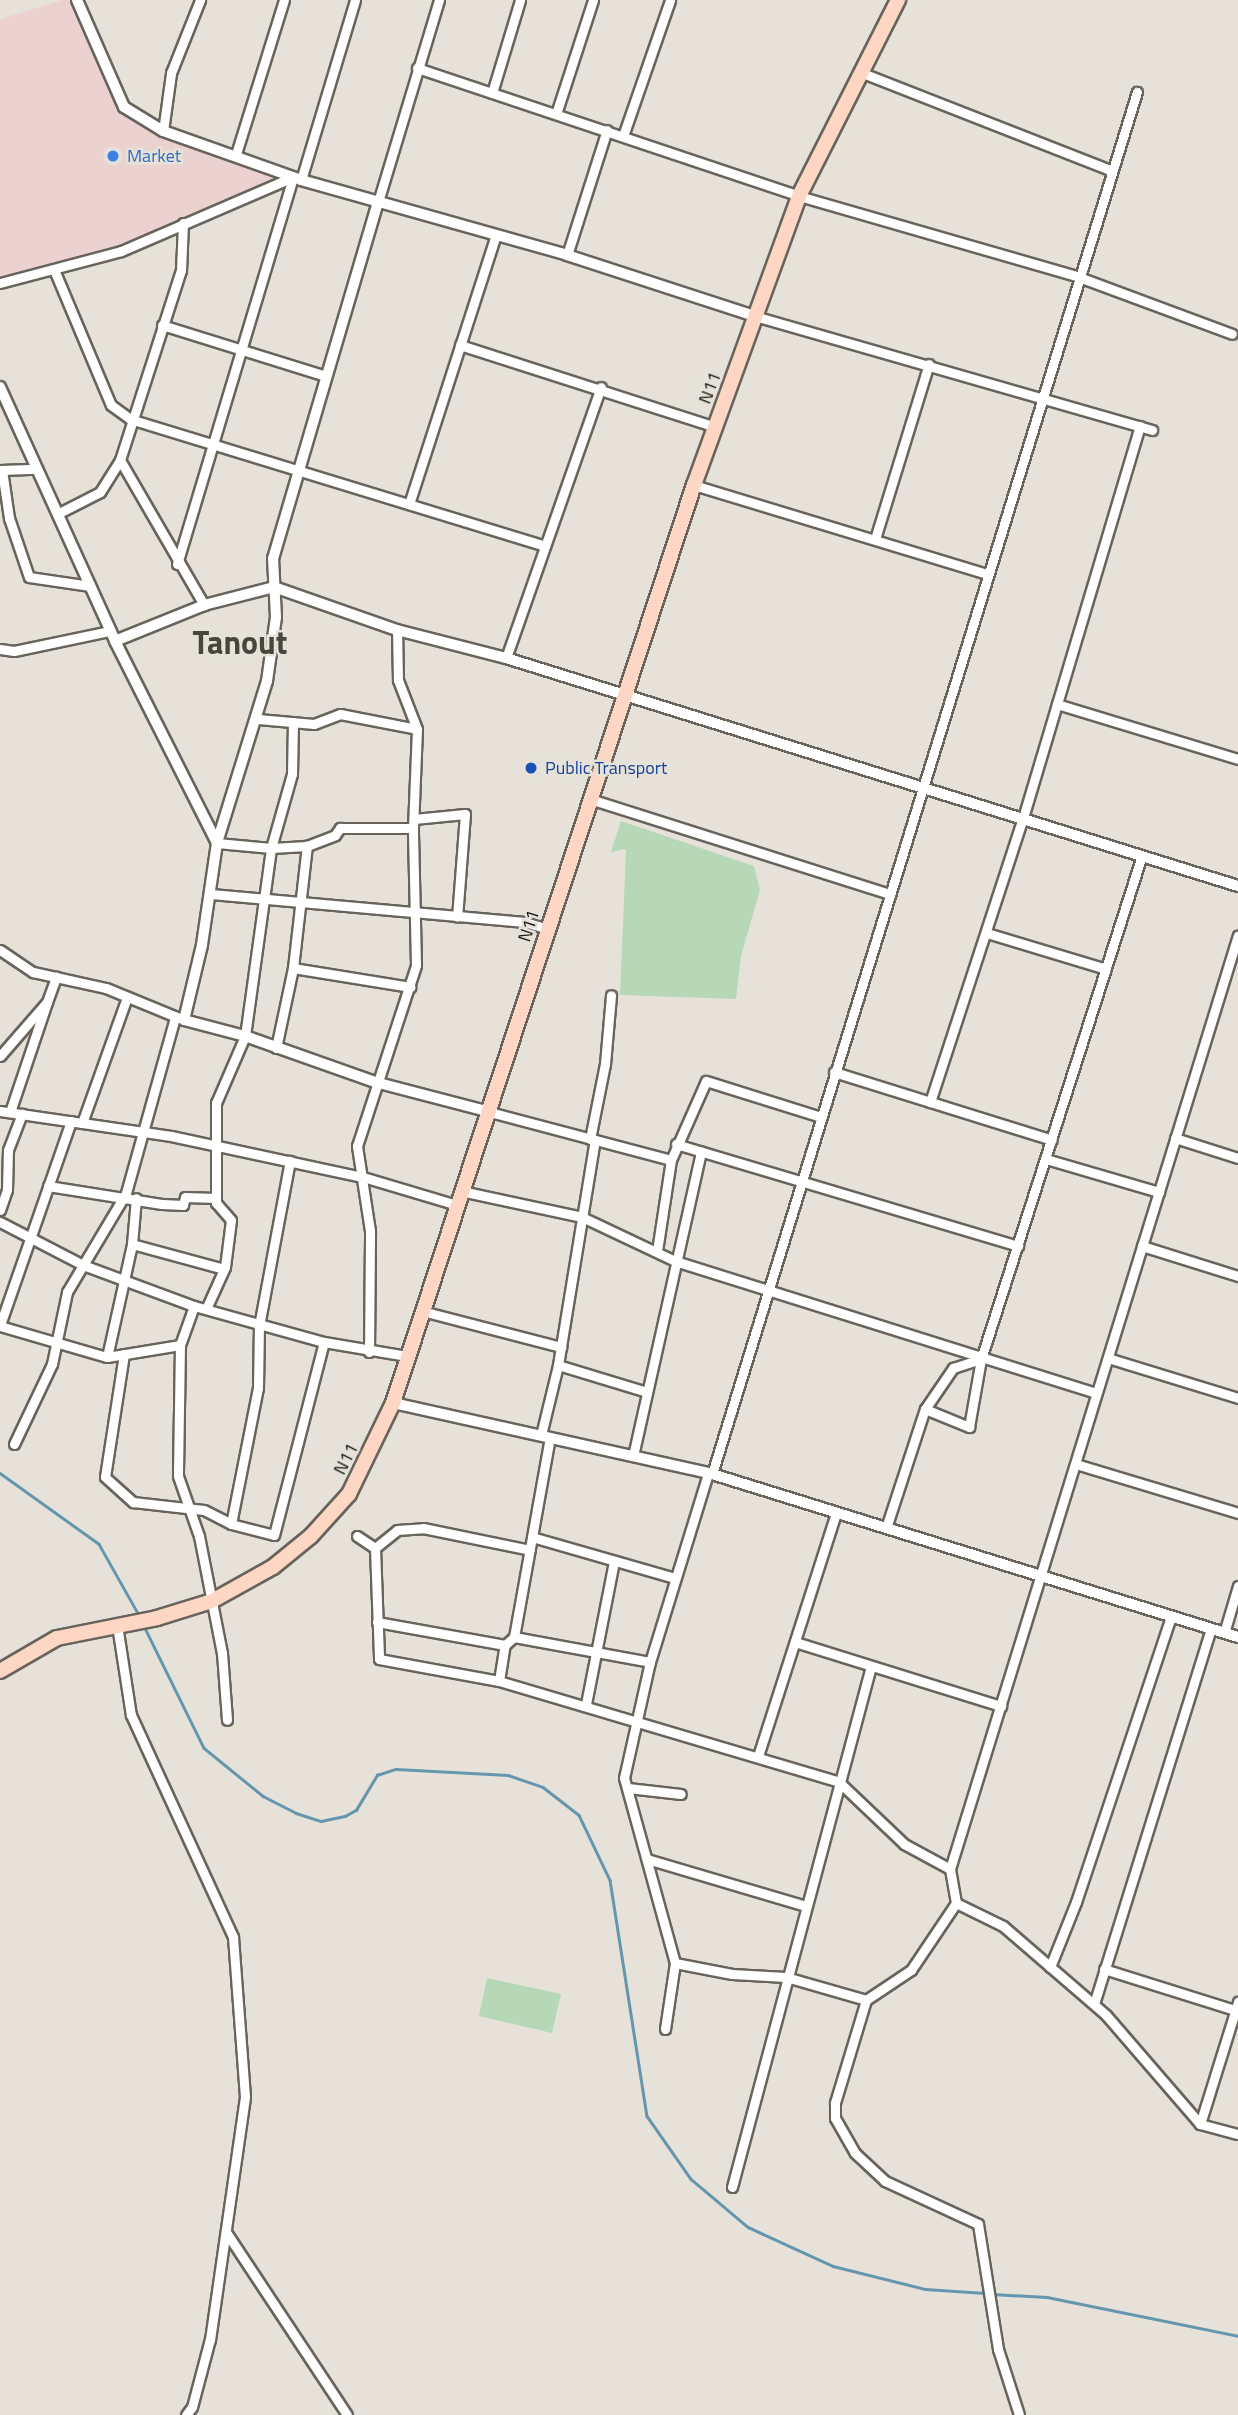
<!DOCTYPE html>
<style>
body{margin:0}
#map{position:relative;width:1238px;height:2415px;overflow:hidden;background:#e6e2d9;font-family:"Titillium Web",sans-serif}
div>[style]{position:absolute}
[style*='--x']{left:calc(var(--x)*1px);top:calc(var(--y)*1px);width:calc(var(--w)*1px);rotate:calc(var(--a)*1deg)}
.commercial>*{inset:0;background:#ecd1d1}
.green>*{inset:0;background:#b6d8b6}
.stream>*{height:2.5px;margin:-1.25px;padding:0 1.25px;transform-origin:1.25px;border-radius:1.25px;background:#6596ad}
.roads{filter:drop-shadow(2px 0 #68645c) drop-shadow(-2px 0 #68645c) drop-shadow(0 2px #68645c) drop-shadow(0 -2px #68645c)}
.minor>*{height:9px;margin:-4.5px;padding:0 4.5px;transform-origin:4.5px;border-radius:4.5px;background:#fff}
.tertiary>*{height:10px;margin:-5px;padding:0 5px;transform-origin:5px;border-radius:5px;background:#fff}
.primary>*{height:14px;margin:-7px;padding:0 7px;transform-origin:7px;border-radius:7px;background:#fed7c4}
.dots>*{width:19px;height:19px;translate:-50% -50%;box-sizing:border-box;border:4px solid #e6e2d9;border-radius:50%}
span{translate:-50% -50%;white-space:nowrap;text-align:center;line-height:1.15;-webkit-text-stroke:5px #e6e2d9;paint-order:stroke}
.shop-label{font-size:18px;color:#366cbe}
.left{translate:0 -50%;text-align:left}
.street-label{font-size:18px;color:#181713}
.transit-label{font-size:18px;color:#164399}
.town-label{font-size:32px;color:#48453d;font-weight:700}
</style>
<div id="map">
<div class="commercial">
<i style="clip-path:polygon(63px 0,78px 0,124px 107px,166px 133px,287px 178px,116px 252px,0 281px,0 19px)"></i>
</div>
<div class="green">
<i style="clip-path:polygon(621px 821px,754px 866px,760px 890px,741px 956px,736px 999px,620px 995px,626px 849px,611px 852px)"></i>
<i style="clip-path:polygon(487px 1978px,561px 1994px,552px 2033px,479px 2016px)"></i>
</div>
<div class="stream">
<i style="--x:0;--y:1473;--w:122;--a:35.6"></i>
<i style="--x:99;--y:1544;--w:81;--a:60.6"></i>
<i style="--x:143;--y:1624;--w:138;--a:63.8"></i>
<i style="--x:204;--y:1748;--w:76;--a:39.1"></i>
<i style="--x:263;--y:1796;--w:37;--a:27"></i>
<i style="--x:296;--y:1813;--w:26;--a:18"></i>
<i style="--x:321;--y:1821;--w:25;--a:-12"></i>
<i style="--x:345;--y:1816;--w:13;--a:-29"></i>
<i style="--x:356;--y:1810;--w:41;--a:-59"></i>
<i style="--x:377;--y:1775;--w:20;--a:-18"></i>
<i style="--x:396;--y:1769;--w:112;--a:3.1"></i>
<i style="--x:508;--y:1775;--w:37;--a:19"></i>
<i style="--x:543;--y:1787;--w:46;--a:37.9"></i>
<i style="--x:579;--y:1815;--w:72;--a:64.5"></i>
<i style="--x:610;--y:1880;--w:239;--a:81.1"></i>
<i style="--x:647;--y:2116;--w:77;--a:55.1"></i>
<i style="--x:691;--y:2179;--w:75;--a:40.1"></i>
<i style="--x:748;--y:2227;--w:94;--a:24.6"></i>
<i style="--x:833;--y:2266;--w:95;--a:14"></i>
<i style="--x:925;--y:2289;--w:60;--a:3.8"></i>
<i style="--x:992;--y:2294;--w:55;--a:3.1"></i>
<i style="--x:1047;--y:2297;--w:195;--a:11.5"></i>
</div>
<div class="roads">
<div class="minor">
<i style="--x:417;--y:68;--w:403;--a:18.5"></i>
<i style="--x:799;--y:196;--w:291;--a:16.1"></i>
<i style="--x:1079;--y:277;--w:163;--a:20.4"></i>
<i style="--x:860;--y:72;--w:271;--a:21.4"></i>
<i style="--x:492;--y:93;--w:97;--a:-73.2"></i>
<i style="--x:556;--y:114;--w:120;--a:-72"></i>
<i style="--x:163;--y:131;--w:59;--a:-82.1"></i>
<i style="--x:171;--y:73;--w:79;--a:-68.3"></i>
<i style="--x:623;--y:136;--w:144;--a:-70.9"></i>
<i style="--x:236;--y:154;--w:161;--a:-72.7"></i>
<i style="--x:301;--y:180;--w:188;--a:-73.3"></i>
<i style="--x:378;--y:202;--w:211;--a:-73.2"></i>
<i style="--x:183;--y:223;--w:47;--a:92.4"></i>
<i style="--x:181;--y:270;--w:200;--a:107.8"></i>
<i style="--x:120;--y:460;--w:168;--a:59.9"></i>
<i style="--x:567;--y:255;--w:131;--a:-72.3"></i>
<i style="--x:55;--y:272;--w:144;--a:67.2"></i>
<i style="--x:111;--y:405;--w:24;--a:36"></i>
<i style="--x:130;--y:419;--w:434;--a:17"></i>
<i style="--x:0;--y:283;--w:125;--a:-14.8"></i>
<i style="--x:121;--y:251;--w:187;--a:-23.3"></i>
<i style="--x:758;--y:317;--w:410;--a:16"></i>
<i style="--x:162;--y:325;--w:172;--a:17.3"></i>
<i style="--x:460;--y:345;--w:268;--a:17.8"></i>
<i style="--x:0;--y:470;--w:37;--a:-2"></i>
<i style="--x:2;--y:470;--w:49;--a:81.7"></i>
<i style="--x:9;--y:518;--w:62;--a:71.3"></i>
<i style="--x:29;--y:577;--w:62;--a:8.4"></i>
<i style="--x:694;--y:485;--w:306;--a:16.9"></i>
<i style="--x:409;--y:504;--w:283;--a:-72.1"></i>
<i style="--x:57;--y:514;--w:48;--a:-27.1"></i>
<i style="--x:100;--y:492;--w:38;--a:-58"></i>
<i style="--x:875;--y:539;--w:183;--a:-72.9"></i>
<i style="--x:177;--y:564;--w:404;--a:-73.3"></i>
<i style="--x:0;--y:649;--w:14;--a:8"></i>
<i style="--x:14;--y:651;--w:98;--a:-11.8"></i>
<i style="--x:506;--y:658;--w:287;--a:-70.7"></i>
<i style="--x:1057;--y:704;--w:189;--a:16.9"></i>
<i style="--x:258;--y:719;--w:56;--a:5.1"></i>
<i style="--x:314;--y:724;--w:28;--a:-21"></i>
<i style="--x:340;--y:714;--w:78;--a:11"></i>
<i style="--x:590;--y:799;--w:314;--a:17.6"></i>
<i style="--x:414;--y:819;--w:51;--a:-5.6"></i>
<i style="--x:465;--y:814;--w:103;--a:94.4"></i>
<i style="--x:217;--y:843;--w:54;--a:5.3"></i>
<i style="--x:271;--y:848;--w:36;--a:-3"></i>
<i style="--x:307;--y:846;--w:30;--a:-21"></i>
<i style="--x:335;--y:835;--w:9;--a:-54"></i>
<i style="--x:340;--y:828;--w:73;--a:0"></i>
<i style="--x:211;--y:894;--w:315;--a:5.1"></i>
<i style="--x:525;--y:922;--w:24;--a:17"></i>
<i style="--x:987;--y:933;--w:124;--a:16.8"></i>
<i style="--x:0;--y:950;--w:40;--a:34"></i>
<i style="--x:33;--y:972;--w:75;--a:12.4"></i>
<i style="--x:106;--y:988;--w:79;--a:22.3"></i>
<i style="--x:293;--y:968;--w:119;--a:9.2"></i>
<i style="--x:276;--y:1048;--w:82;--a:-78"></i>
<i style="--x:293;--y:968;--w:123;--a:-83.5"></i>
<i style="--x:0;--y:1056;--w:72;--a:-49"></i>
<i style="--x:47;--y:1002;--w:27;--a:-70"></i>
<i style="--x:834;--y:1072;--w:228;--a:17.3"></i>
<i style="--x:930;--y:1102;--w:299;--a:-71.9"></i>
<i style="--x:1023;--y:818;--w:409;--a:-73.4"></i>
<i style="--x:0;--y:1111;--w:173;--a:8.3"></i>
<i style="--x:171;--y:1136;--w:196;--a:12.1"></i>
<i style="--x:363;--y:1177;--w:98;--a:16.6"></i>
<i style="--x:486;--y:1111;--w:191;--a:14.8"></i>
<i style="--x:10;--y:1112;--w:116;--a:-71.4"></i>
<i style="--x:82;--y:1123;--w:134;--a:-70.3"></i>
<i style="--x:1175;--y:1138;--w:66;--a:17.6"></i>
<i style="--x:590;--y:1139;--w:76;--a:-78.7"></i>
<i style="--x:605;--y:1064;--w:69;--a:-85"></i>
<i style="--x:676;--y:1144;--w:357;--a:16.6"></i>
<i style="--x:1046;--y:1159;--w:118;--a:16.3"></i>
<i style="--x:48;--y:1186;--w:115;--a:9"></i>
<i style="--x:162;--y:1204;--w:21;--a:3"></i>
<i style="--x:183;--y:1205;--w:8;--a:-76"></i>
<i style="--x:185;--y:1197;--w:31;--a:2"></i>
<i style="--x:461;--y:1191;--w:124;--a:12.1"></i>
<i style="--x:582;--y:1217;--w:103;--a:25.3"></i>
<i style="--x:675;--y:1261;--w:441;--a:17.4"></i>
<i style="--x:0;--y:1210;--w:21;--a:-71"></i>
<i style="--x:7;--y:1190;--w:40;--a:-88.6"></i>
<i style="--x:8;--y:1150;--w:39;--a:-69"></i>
<i style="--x:0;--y:1222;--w:93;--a:27.4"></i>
<i style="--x:83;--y:1265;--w:118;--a:20.3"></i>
<i style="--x:194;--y:1306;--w:135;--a:15.5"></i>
<i style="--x:324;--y:1342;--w:84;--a:9.6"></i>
<i style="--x:132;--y:1244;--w:95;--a:15.2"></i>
<i style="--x:1142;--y:1246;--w:101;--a:17.4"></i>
<i style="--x:657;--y:1251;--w:92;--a:-81.3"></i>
<i style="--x:671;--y:1160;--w:86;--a:-66.1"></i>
<i style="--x:706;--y:1081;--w:121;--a:17.4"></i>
<i style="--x:194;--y:1306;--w:41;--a:109.7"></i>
<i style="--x:180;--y:1345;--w:131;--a:90.9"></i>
<i style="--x:178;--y:1476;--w:64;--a:70.7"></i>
<i style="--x:199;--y:1536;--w:119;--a:78.9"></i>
<i style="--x:222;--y:1653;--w:67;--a:85.7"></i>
<i style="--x:206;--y:1309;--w:46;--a:-65.7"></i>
<i style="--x:225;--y:1267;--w:47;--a:-82.7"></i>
<i style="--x:231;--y:1220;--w:23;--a:-131"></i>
<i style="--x:216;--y:1203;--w:100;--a:-90"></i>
<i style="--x:216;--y:1103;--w:73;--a:-66.6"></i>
<i style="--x:245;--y:1036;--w:190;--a:-82.1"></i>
<i style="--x:271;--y:848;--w:77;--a:-74.2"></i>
<i style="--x:292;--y:774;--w:52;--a:-88.9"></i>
<i style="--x:422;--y:1311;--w:144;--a:14.5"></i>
<i style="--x:0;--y:1325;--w:216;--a:-70.8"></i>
<i style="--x:0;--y:1326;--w:111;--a:16.2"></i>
<i style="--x:107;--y:1357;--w:74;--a:-9.3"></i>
<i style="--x:369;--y:1352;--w:121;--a:-89.5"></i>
<i style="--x:370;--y:1231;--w:86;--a:-98.7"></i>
<i style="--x:357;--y:1146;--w:190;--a:-71.9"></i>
<i style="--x:416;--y:965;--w:137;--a:-91.3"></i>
<i style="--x:413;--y:828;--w:99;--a:-87.7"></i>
<i style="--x:417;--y:729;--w:53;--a:-111.2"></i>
<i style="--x:398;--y:680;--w:50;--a:-91.1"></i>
<i style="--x:124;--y:1354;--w:124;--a:98.8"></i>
<i style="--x:105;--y:1477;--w:38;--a:42"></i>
<i style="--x:133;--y:1502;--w:71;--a:6.4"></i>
<i style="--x:204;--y:1510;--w:30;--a:27"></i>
<i style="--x:231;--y:1524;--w:44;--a:14.3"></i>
<i style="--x:274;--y:1535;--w:199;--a:-75.5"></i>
<i style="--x:107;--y:1357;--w:116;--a:-77.5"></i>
<i style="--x:132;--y:1244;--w:46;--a:-85"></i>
<i style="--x:1108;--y:1358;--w:136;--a:17.1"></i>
<i style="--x:558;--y:1365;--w:93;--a:16.9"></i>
<i style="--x:925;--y:1409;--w:48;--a:22.2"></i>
<i style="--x:969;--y:1427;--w:69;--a:-80"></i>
<i style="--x:541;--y:1435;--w:72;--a:-76.3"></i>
<i style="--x:558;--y:1365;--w:228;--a:-80.7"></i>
<i style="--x:14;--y:1444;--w:89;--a:-64.6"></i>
<i style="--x:52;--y:1364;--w:74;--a:-78.2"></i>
<i style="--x:67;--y:1292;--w:115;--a:-59.2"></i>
<i style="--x:126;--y:1193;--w:183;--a:-74.4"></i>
<i style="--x:633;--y:1456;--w:312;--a:-77.4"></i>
<i style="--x:1076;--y:1464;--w:169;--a:16.8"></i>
<i style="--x:712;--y:1474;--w:1446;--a:-72.91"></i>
<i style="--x:231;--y:1524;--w:139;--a:-78.8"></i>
<i style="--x:258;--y:1388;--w:62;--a:-89.1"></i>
<i style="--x:259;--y:1326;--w:168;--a:-79.4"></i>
<i style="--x:886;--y:1528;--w:125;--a:-71.9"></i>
<i style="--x:925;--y:1409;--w:50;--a:-55.7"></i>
<i style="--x:953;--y:1368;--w:29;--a:-18"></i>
<i style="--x:981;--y:1359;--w:529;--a:-72.28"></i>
<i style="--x:357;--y:1536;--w:22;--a:34"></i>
<i style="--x:375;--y:1548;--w:111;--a:87.9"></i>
<i style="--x:379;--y:1659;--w:122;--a:10.4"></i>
<i style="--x:499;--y:1681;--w:355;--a:16.5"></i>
<i style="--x:839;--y:1782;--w:90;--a:43.6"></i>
<i style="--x:904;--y:1844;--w:52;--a:28.5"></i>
<i style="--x:950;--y:1869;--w:977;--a:-72.86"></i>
<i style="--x:532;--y:1537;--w:149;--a:16"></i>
<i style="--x:375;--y:1548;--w:28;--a:-39"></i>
<i style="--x:397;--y:1530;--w:26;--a:-4"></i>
<i style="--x:423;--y:1528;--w:109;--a:11.6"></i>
<i style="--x:377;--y:1622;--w:130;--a:10.2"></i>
<i style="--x:117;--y:1625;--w:91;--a:81.2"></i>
<i style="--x:131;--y:1715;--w:244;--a:65.3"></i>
<i style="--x:233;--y:1937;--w:160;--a:85.7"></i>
<i style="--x:245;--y:2097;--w:245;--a:98.2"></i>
<i style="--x:210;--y:2339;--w:70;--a:104.8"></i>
<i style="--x:192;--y:2407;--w:10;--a:127"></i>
<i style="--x:1224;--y:1633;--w:49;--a:-73.4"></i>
<i style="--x:514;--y:1637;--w:138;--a:10.4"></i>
<i style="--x:795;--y:1642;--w:216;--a:17.3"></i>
<i style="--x:499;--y:1681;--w:36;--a:-81"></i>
<i style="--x:505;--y:1645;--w:12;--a:-42"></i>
<i style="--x:514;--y:1637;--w:203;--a:-79.8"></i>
<i style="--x:586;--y:1704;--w:146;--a:-78.9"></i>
<i style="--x:758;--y:1756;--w:255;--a:-72.2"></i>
<i style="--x:628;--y:1788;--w:53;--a:6.5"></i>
<i style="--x:647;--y:1859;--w:166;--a:16.5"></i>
<i style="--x:956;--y:1903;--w:52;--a:26.1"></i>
<i style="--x:1003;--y:1926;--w:136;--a:40.8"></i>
<i style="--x:1106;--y:2015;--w:144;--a:49.2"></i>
<i style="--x:1200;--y:2124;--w:39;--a:15"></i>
<i style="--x:675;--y:1963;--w:58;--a:10.9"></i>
<i style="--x:732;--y:1974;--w:54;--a:3.2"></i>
<i style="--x:786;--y:1977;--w:83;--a:16"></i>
<i style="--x:866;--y:2000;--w:54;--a:-33.7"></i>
<i style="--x:911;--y:1970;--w:81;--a:-56.1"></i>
<i style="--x:956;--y:1903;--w:35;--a:-100"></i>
<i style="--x:1050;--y:1967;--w:70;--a:-68.2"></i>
<i style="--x:1076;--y:1902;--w:301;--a:-71.6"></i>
<i style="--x:1104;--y:1969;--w:137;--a:17.4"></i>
<i style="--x:866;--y:2000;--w:108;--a:106.8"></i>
<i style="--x:835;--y:2103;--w:15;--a:90"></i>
<i style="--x:835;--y:2118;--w:40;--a:60.3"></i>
<i style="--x:855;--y:2153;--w:41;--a:43"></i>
<i style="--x:885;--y:2181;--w:102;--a:24.8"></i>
<i style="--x:978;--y:2224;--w:127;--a:80.9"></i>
<i style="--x:998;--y:2349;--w:69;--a:72.3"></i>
<i style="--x:1094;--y:2004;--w:393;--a:-72.7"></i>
<i style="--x:665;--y:2029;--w:67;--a:-81.4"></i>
<i style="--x:675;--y:1963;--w:192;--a:-105.4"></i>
<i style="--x:624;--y:1778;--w:119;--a:-77.4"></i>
<i style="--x:650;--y:1662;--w:198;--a:-72.9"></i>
<i style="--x:1200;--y:2124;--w:128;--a:-72.7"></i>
<i style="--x:732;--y:2187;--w:539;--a:-75.06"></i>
<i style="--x:226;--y:2232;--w:219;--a:56.5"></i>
</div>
<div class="tertiary">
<i style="--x:77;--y:0;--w:117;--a:66.3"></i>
<i style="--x:124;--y:107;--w:46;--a:31.6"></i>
<i style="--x:163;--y:131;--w:146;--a:19.5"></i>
<i style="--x:301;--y:180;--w:276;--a:15.7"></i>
<i style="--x:567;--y:255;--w:201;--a:18"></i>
<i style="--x:378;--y:202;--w:371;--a:106.4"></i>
<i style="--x:273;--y:558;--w:59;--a:87.1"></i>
<i style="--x:276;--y:617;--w:65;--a:98"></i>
<i style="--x:267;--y:681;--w:170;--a:107.2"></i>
<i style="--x:217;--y:843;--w:103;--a:98.4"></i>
<i style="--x:202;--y:945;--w:77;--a:103.5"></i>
<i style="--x:184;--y:1020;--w:63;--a:14.7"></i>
<i style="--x:245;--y:1036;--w:138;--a:19.5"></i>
<i style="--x:375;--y:1082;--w:115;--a:14.6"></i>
<i style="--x:0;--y:387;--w:279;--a:65.6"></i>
<i style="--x:115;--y:641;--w:226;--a:63.2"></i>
<i style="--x:115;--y:641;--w:96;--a:-22"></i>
<i style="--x:204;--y:605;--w:72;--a:-14.4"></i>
<i style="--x:274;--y:587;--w:130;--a:19.3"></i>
<i style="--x:397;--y:630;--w:113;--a:14.4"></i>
<i style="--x:506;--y:658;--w:767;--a:17.3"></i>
<i style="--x:393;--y:1403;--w:327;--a:12.5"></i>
<i style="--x:712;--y:1474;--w:551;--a:17.22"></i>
</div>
<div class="primary">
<i style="--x:0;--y:1671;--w:66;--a:-30.1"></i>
<i style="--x:57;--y:1638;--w:102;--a:-11.3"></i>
<i style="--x:157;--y:1618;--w:58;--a:-17.2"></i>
<i style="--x:212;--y:1601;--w:70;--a:-29.1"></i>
<i style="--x:273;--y:1567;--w:49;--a:-39.2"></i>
<i style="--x:311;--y:1536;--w:57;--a:-47.9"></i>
<i style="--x:349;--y:1494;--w:101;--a:-64.2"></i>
<i style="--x:393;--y:1403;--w:966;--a:-71.85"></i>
<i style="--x:694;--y:485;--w:307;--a:-70"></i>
<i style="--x:799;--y:196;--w:220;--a:-63.2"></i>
</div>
</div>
<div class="dots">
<i style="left:113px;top:156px;background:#3f7fe0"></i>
<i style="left:531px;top:768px;background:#1a4fb4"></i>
</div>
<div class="shop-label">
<span class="left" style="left:127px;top:156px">Market</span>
</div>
<div class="street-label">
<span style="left:710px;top:388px;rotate:-69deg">N11</span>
<span style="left:529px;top:926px;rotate:-72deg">N11</span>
<span style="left:346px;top:1459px;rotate:-63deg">N11</span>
</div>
<div class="transit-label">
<span class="left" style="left:545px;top:768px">Public Transport</span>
</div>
<div class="town-label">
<span style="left:240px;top:642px">Tanout</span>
</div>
</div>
